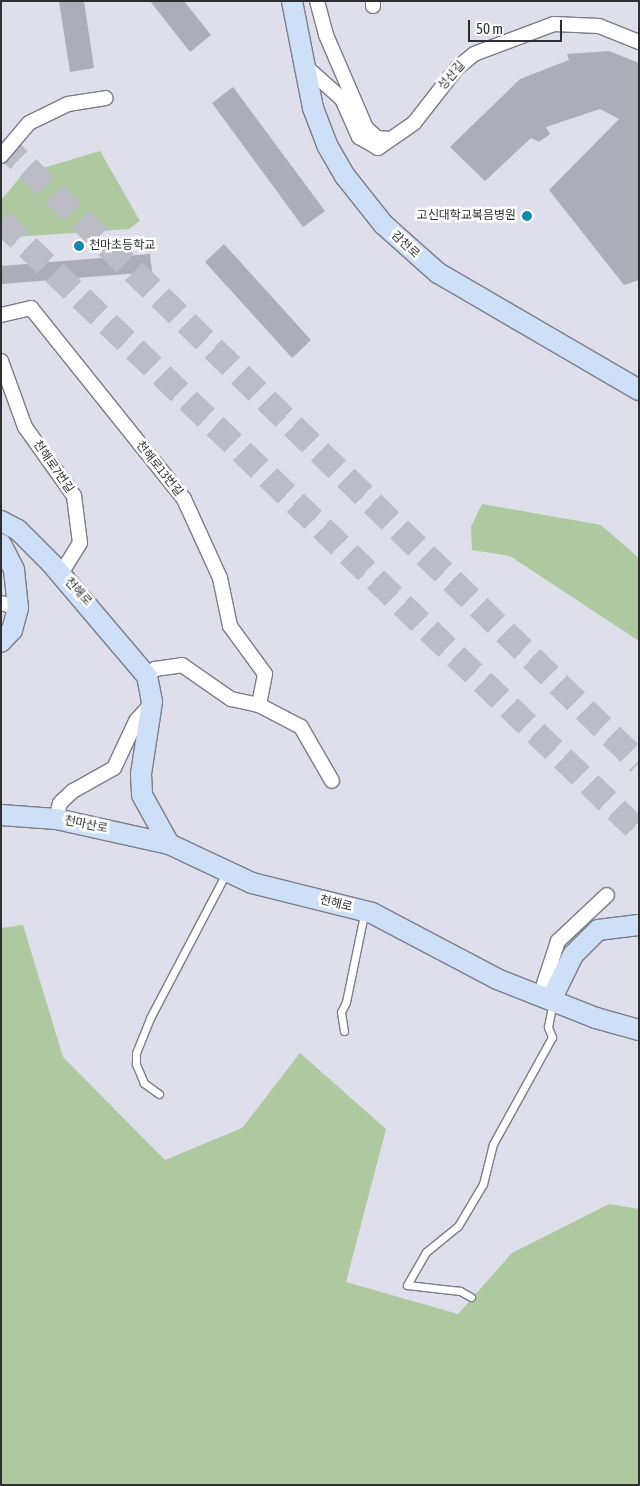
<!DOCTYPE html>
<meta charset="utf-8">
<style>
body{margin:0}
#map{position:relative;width:640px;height:1486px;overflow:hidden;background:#dedfeb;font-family:"Asap Condensed","Noto Sans KR",sans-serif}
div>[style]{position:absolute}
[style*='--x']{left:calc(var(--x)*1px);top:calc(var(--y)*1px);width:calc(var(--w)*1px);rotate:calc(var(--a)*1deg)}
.green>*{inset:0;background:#aec8a0}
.building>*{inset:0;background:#acadb9}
.highway-tunnel>*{height:25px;margin-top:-12.5px;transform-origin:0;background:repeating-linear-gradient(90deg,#bbbcc6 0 25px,transparent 0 37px)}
.roads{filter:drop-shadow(1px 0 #7b7c87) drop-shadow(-1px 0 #7b7c87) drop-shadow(0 1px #7b7c87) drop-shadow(0 -1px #7b7c87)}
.lane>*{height:7px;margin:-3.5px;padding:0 3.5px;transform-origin:3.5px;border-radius:3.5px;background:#fff}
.street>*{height:14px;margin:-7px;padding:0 7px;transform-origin:7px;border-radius:7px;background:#fff}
.secondary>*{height:20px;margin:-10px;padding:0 10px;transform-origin:10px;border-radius:10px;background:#cde0f8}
.dots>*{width:14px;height:14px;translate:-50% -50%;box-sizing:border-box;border:2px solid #fff;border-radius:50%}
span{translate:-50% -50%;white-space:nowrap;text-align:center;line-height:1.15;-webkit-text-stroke:5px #fff;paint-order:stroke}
.street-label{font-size:12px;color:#2e2f33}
.poi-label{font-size:12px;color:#2e2f33}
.right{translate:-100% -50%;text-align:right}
.left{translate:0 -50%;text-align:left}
.frame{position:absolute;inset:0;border:2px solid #2e2f33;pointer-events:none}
.scale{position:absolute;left:468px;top:20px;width:94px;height:22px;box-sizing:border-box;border:2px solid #2e2f33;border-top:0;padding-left:6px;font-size:15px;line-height:18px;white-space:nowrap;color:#2e2f33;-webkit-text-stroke:4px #fff;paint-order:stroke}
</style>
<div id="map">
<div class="green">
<i style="clip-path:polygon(100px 151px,140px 221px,129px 229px,1px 238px,1px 200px,23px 174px)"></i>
<i style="clip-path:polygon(482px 504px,601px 525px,639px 558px,639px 641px,510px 556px,472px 550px,471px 527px)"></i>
<i style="clip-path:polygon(23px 925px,63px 1057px,165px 1160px,242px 1128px,300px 1053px,386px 1129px,346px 1282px,458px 1314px,512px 1253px,609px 1204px,639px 1209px,639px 1485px,1px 1485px,1px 928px)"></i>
</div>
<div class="building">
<i style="clip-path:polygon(59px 1px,84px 1px,94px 68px,70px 72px)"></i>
<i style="clip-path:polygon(150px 1px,184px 1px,211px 35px,190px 52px)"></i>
<i style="clip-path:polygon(609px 51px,639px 63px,639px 280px,624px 285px,549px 190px,619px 119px,600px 109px,546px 127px,550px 134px,539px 142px,531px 138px,485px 181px,450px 147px,520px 79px,569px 60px,567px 54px)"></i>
<i style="clip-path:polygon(233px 87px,325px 211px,303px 227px,212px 103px)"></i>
<i style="clip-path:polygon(224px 244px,311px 340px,292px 358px,205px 262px)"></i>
<i style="clip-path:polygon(150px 254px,152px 272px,1px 284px,1px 266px)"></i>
</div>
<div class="highway-tunnel">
<i style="--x:1;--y:142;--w:890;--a:44.18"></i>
<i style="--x:1;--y:221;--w:883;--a:43.71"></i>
</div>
<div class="roads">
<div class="lane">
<i style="--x:344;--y:1031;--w:19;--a:-99"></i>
<i style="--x:341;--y:1012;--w:11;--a:-63"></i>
<i style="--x:346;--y:1002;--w:90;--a:-78.4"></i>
<i style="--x:159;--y:1094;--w:19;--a:-144"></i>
<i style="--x:144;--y:1083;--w:21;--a:-113"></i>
<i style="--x:136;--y:1064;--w:11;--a:-90"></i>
<i style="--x:136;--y:1053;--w:38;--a:-68"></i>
<i style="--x:150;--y:1018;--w:164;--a:-62.3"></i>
<i style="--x:471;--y:1297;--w:13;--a:-151"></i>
<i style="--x:460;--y:1291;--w:53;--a:-173.5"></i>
<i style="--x:407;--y:1285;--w:38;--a:-60"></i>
<i style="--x:426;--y:1252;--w:41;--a:-39.1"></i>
<i style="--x:458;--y:1226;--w:49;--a:-59.2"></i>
<i style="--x:483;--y:1184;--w:41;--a:-76"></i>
<i style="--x:493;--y:1144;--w:122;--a:-61.1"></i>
<i style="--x:552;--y:1037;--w:11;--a:-112"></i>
<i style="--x:548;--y:1027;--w:25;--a:-79"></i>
</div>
<div class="street">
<i style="--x:317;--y:1;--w:35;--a:75"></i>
<i style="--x:326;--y:35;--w:101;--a:66.7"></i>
<i style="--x:366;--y:128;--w:15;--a:42"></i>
<i style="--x:377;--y:138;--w:13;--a:4"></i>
<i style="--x:373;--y:6;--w:5;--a:-90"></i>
<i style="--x:305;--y:66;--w:50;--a:41.7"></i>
<i style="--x:342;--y:99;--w:42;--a:65.9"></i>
<i style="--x:359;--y:137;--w:22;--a:30"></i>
<i style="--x:378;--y:148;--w:44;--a:-34.8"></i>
<i style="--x:414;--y:123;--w:70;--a:-52"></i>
<i style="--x:457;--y:68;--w:22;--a:-39"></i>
<i style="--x:474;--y:54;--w:85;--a:-20.6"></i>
<i style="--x:554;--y:24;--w:45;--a:2.5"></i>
<i style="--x:599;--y:26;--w:43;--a:21.8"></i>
<i style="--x:1;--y:156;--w:43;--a:-49.7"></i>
<i style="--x:29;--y:123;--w:43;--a:-26"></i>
<i style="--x:68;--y:104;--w:38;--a:-9"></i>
<i style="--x:1;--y:315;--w:31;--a:-13"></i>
<i style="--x:31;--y:308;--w:245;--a:51.3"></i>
<i style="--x:184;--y:499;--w:87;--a:65.5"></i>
<i style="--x:220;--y:578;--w:49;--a:78.2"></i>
<i style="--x:230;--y:626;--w:59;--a:53.9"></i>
<i style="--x:265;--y:674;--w:32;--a:101"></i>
<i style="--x:1;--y:361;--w:70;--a:70"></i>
<i style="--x:25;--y:427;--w:85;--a:54.6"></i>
<i style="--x:74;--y:496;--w:47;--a:82.7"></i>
<i style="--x:80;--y:543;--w:36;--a:122"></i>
<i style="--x:1;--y:603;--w:18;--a:16"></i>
<i style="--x:147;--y:676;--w:11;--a:-41"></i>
<i style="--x:155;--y:669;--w:27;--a:-8"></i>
<i style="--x:182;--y:665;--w:60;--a:34.8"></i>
<i style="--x:231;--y:699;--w:29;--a:12"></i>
<i style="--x:259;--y:705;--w:47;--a:27.6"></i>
<i style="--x:301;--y:727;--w:62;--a:60.1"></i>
<i style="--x:56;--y:819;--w:16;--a:-76"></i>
<i style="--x:60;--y:803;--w:18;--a:-43"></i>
<i style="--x:73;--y:791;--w:47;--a:-29.3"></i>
<i style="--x:114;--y:768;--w:52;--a:-64.9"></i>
<i style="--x:136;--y:721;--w:24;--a:-48"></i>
<i style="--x:540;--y:996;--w:58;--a:-71.9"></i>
<i style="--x:558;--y:941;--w:67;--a:-43.2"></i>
</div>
<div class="secondary">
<i style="--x:292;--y:1;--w:109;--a:78.9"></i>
<i style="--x:313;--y:108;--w:40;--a:69"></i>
<i style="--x:327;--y:145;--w:36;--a:60"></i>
<i style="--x:345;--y:176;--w:61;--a:51.6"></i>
<i style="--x:383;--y:224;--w:74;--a:41.7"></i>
<i style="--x:438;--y:273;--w:233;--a:30.2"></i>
<i style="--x:1;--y:521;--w:19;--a:28"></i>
<i style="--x:18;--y:530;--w:47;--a:45"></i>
<i style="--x:51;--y:563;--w:148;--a:49.7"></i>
<i style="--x:147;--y:676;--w:26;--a:79"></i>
<i style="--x:152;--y:702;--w:73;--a:98.7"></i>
<i style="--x:141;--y:774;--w:21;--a:87"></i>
<i style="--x:142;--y:795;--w:56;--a:61.1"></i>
<i style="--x:169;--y:844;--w:92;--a:25.2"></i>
<i style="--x:252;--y:883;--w:124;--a:14"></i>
<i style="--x:372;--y:913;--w:141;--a:27.8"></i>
<i style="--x:497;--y:979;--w:106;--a:21.5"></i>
<i style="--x:596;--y:1018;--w:45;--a:15.6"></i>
<i style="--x:1;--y:544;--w:29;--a:63"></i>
<i style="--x:14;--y:570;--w:38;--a:84"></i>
<i style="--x:18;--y:608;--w:23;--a:105"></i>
<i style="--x:12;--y:630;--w:16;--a:133"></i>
<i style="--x:1;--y:815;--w:55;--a:4.2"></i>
<i style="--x:56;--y:819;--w:116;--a:12.5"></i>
<i style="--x:551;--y:1000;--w:50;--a:-63.9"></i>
<i style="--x:573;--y:955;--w:35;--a:-45"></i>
<i style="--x:598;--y:930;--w:41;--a:-7"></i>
</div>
</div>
<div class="dots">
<i style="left:527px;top:216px;background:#1289ad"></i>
<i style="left:79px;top:246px;background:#1289ad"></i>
</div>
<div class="street-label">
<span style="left:452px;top:76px;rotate:-49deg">성산길</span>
<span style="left:405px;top:245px;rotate:43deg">감천로</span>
<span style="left:53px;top:467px;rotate:55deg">천해로7번길</span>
<span style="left:159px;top:469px;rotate:51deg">천해로13번길</span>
<span style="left:78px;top:592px;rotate:47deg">천해로</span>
<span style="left:86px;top:825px;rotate:11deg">천마산로</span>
<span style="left:336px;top:904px;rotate:14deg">천해로</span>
</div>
<div class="poi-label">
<span class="right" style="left:516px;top:216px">고신대학교복음병원</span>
<span class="left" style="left:89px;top:246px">천마초등학교</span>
</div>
<div class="frame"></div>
<div class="scale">50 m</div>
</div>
